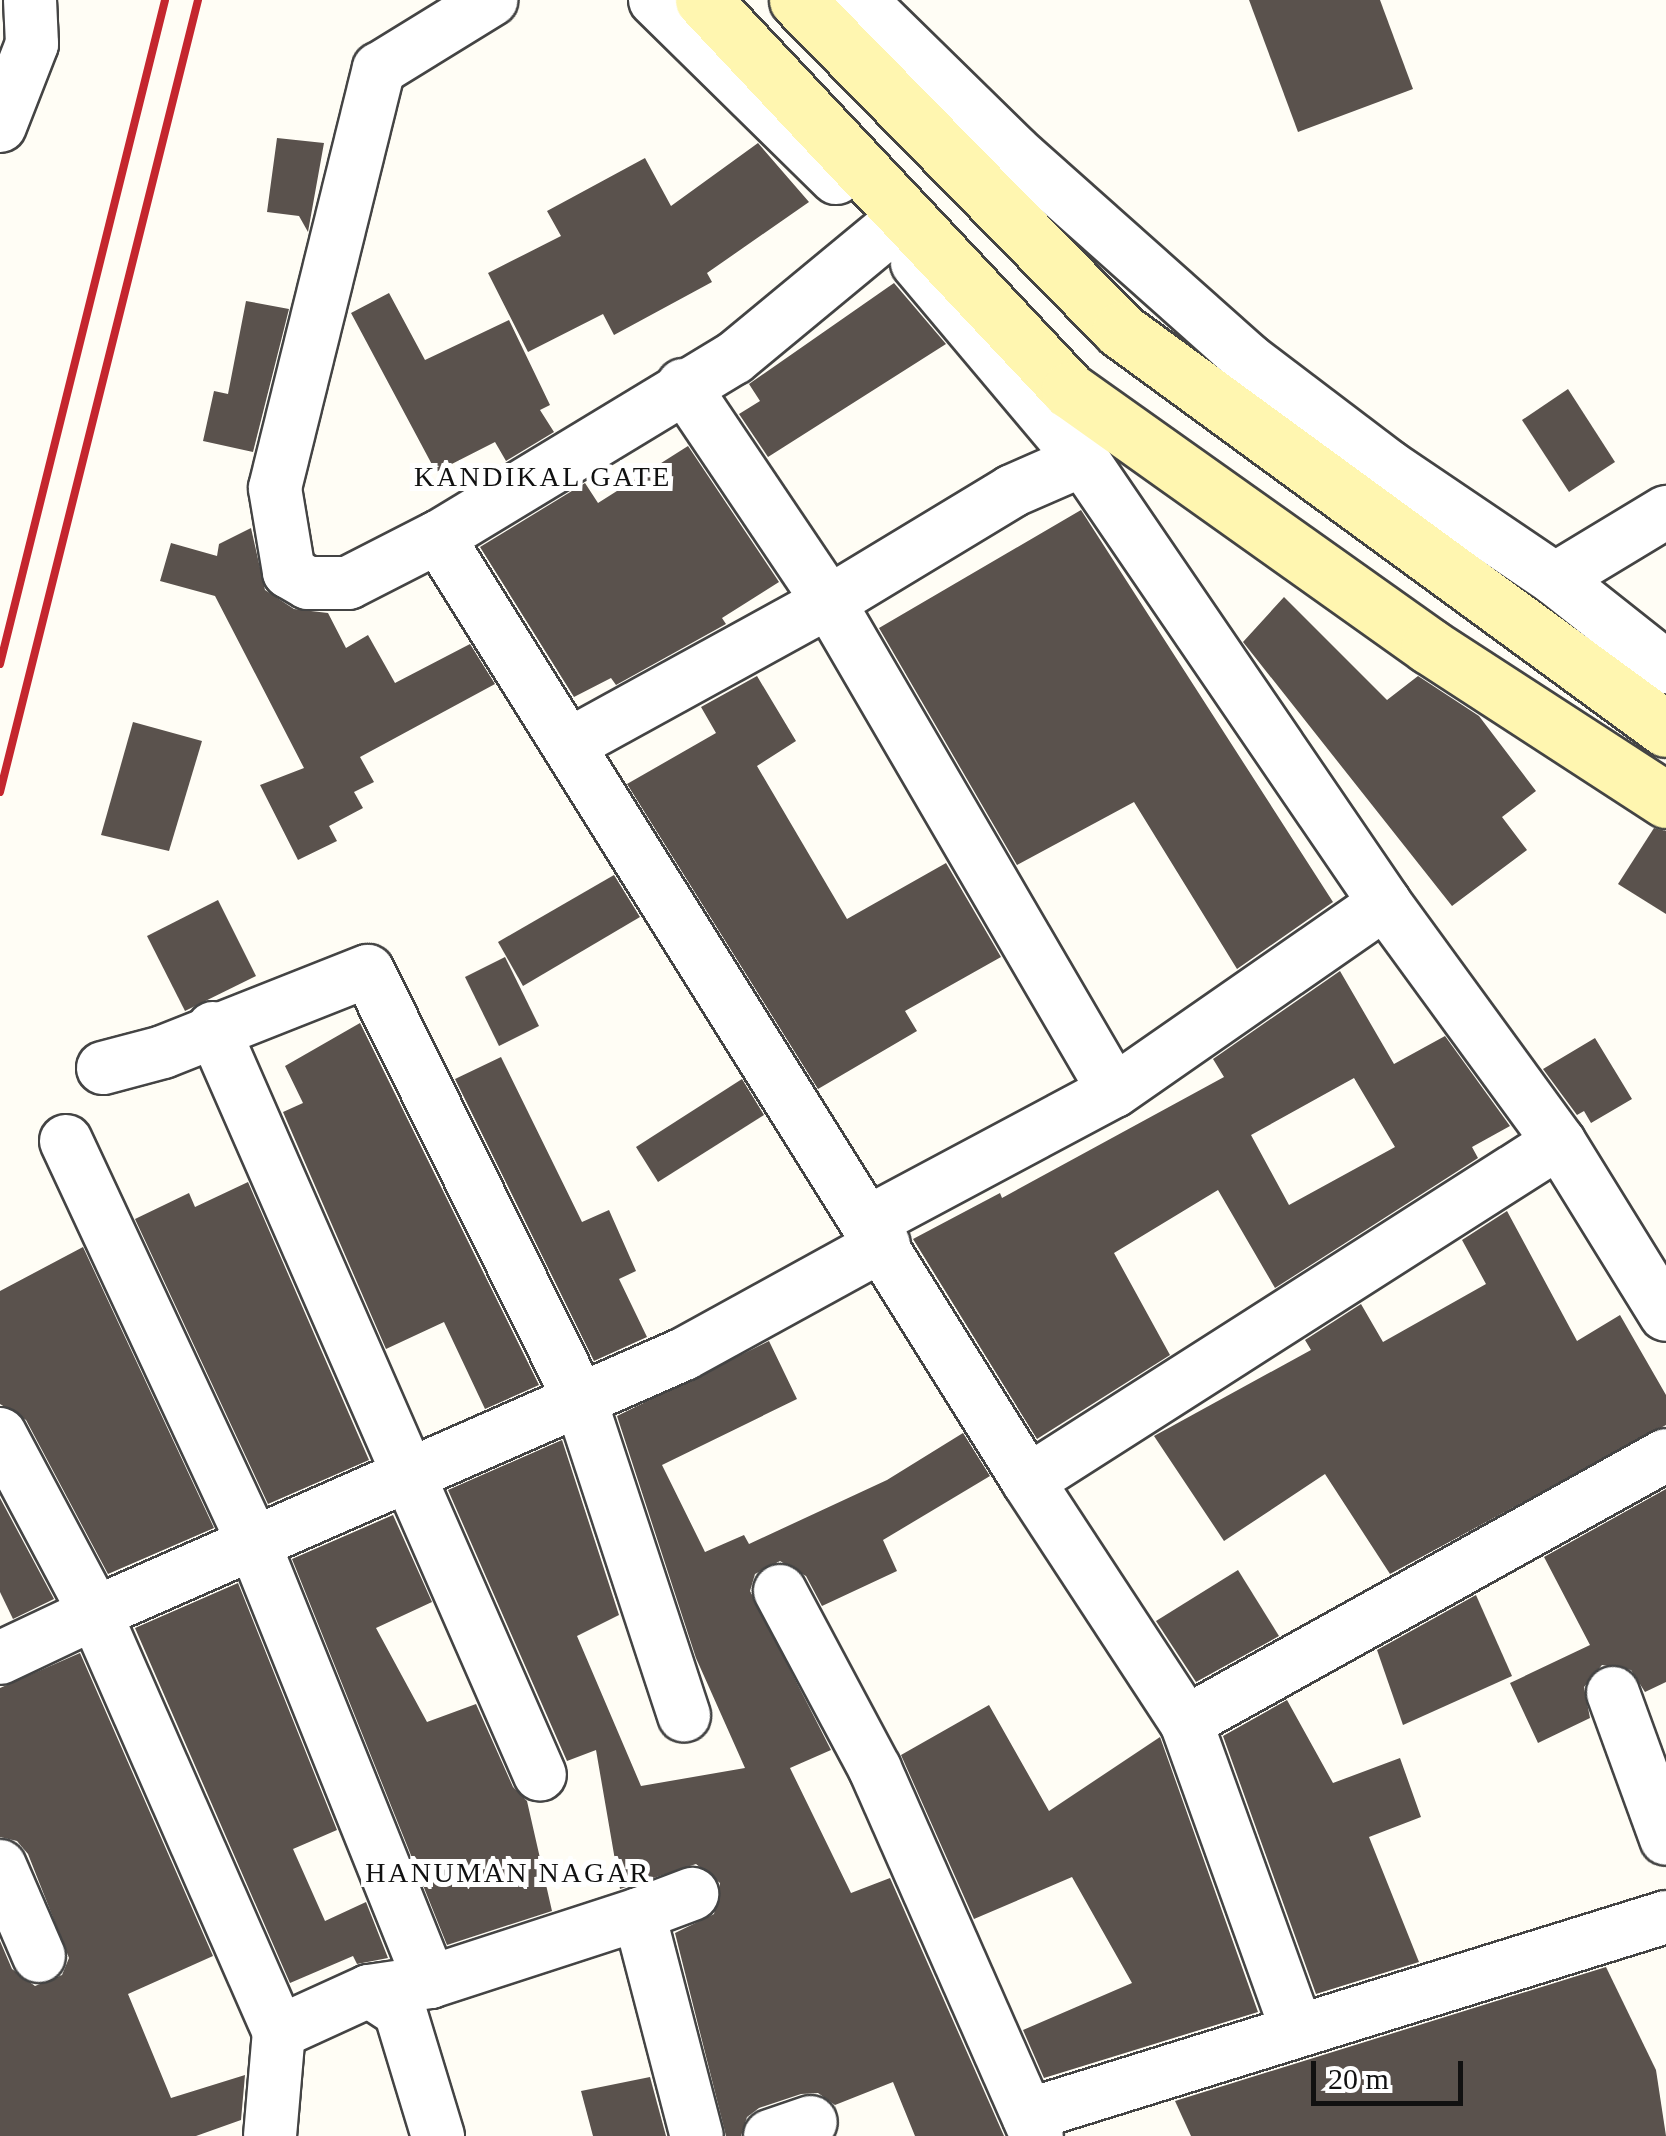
<!DOCTYPE html>
<style>
body{margin:0}
#map{position:relative;width:1666px;height:2136px;overflow:hidden;background:#fffdf5;font-family:"Times New Roman",serif}
div>[style]{position:absolute}
[style*='--x']{left:calc(var(--x)*1px);top:calc(var(--y)*1px);width:calc(var(--w)*1px);rotate:calc(var(--a)*1deg)}
.building>*{inset:0;background:#5a524d}
.roads{filter:drop-shadow(2px 0 #444) drop-shadow(-2px 0 #444) drop-shadow(0 2px #444) drop-shadow(0 -2px #444)}
.street>*{height:52px;margin:-26px;padding:0 26px;transform-origin:26px;border-radius:26px;background:#fff}
.secondary>*{height:55px;margin:-27.5px;padding:0 27.5px;transform-origin:27.5px;border-radius:27.5px;background:#fff6b0}
.rail>*{height:8px;margin:-4px;padding:0 4px;transform-origin:4px;border-radius:4px;background:#c4262e}
span{translate:-50% -50%;white-space:nowrap;text-align:center;line-height:1.15;-webkit-text-stroke:10px #fff;paint-order:stroke}
.neighbourhood-label{font-size:28px;color:#111;letter-spacing:2.5px}
.scale{position:absolute;left:1311px;top:2061px;width:152px;height:45px;box-sizing:border-box;border:5px solid #111;border-top:0;padding-left:12px;font-size:30px;line-height:35px;white-space:nowrap;color:#111;-webkit-text-stroke:8px #fff;paint-order:stroke}
</style>
<div id="map">
<div class="building">
<i style="clip-path:polygon(1249px 0,1380px 0,1413px 89px,1298px 132px)"></i>
<i style="clip-path:polygon(277px 138px,324px 143px,308px 232px,299px 216px,267px 212px)"></i>
<i style="clip-path:polygon(758px 143px,809px 202px,707px 273px,712px 282px,614px 335px,603px 314px,528px 352px,488px 273px,561px 236px,547px 211px,645px 158px,671px 206px)"></i>
<i style="clip-path:polygon(894px 283px,946px 344px,768px 457px,739px 414px,760px 401px,749px 384px)"></i>
<i style="clip-path:polygon(389px 293px,425px 360px,509px 320px,550px 405px,540px 410px,554px 432px,506px 461px,495px 442px,436px 472px,351px 313px)"></i>
<i style="clip-path:polygon(246px 301px,289px 309px,253px 452px,203px 441px,214px 391px,228px 394px)"></i>
<i style="clip-path:polygon(1568px 389px,1615px 462px,1569px 492px,1522px 420px)"></i>
<i style="clip-path:polygon(688px 446px,779px 582px,722px 618px,726px 624px,616px 685px,611px 678px,574px 697px,480px 547px,585px 483px,598px 503px)"></i>
<i style="clip-path:polygon(1081px 510px,1333px 902px,1237px 969px,1134px 802px,1017px 865px,879px 628px)"></i>
<i style="clip-path:polygon(251px 528px,265px 590px,294px 609px,328px 613px,346px 648px,368px 635px,395px 683px,470px 644px,495px 684px,360px 757px,374px 782px,354px 792px,363px 808px,329px 826px,337px 841px,298px 860px,260px 785px,304px 768px,215px 596px,160px 581px,171px 543px,217px 556px,219px 544px)"></i>
<i style="clip-path:polygon(1284px 597px,1387px 700px,1418px 676px,1479px 716px,1536px 791px,1502px 817px,1527px 850px,1452px 906px,1243px 642px)"></i>
<i style="clip-path:polygon(757px 676px,796px 741px,757px 766px,847px 919px,946px 863px,1001px 957px,905px 1011px,917px 1031px,818px 1089px,627px 784px,716px 733px,701px 707px)"></i>
<i style="clip-path:polygon(133px 722px,202px 741px,169px 851px,101px 835px)"></i>
<i style="clip-path:polygon(1654px 828px,1666px 831px,1666px 914px,1618px 884px)"></i>
<i style="clip-path:polygon(614px 875px,640px 917px,523px 986px,498px 942px)"></i>
<i style="clip-path:polygon(218px 900px,256px 976px,185px 1011px,147px 936px)"></i>
<i style="clip-path:polygon(505px 957px,539px 1026px,499px 1046px,465px 977px)"></i>
<i style="clip-path:polygon(evenodd,1340px 971px,1394px 1064px,1445px 1036px,1510px 1126px,1472px 1147px,1478px 1158px,1275px 1288px,1218px 1190px,1114px 1253px,1170px 1355px,1037px 1439px,913px 1239px,1000px 1193px,1002px 1198px,1224px 1077px,1213px 1059px,1340px 971px,1354px 1078px,1395px 1147px,1289px 1205px,1251px 1135px,1354px 1078px)"></i>
<i style="clip-path:polygon(360px 1023px,539px 1385px,485px 1409px,444px 1322px,386px 1349px,283px 1112px,303px 1103px,285px 1066px)"></i>
<i style="clip-path:polygon(1595px 1038px,1632px 1099px,1591px 1123px,1584px 1111px,1577px 1115px,1543px 1069px)"></i>
<i style="clip-path:polygon(501px 1057px,582px 1222px,609px 1210px,636px 1271px,619px 1279px,647px 1337px,594px 1361px,455px 1079px)"></i>
<i style="clip-path:polygon(742px 1079px,764px 1115px,658px 1182px,636px 1147px)"></i>
<i style="clip-path:polygon(248px 1182px,369px 1460px,268px 1504px,135px 1219px,189px 1193px,195px 1207px)"></i>
<i style="clip-path:polygon(1507px 1211px,1577px 1341px,1620px 1315px,1666px 1395px,1666px 1425px,1390px 1574px,1325px 1474px,1224px 1541px,1154px 1436px,1311px 1350px,1305px 1340px,1361px 1304px,1383px 1342px,1486px 1284px,1462px 1240px)"></i>
<i style="clip-path:polygon(83px 1247px,214px 1528px,108px 1574px,26px 1420px,0 1404px,0 1291px)"></i>
<i style="clip-path:polygon(769px 1341px,797px 1399px,662px 1465px,705px 1552px,744px 1535px,749px 1544px,887px 1480px,963px 1433px,990px 1476px,883px 1540px,897px 1571px,822px 1606px,806px 1576px,780px 1561px,755px 1574px,750px 1591px,831px 1750px,790px 1768px,851px 1893px,890px 1878px,1004px 2136px,915px 2136px,893px 2082px,835px 2105px,818px 2093px,801px 2094px,759px 2108px,747px 2117px,741px 2136px,726px 2136px,675px 1933px,714px 1914px,720px 1883px,696px 1864px,620px 1889px,596px 1750px,567px 1761px,448px 1490px,562px 1440px,619px 1615px,577px 1636px,641px 1786px,745px 1768px,696px 1658px,617px 1416px)"></i>
<i style="clip-path:polygon(1666px 1489px,1666px 1682px,1645px 1692px,1631px 1670px,1602px 1665px,1584px 1687px,1590px 1718px,1538px 1743px,1510px 1683px,1590px 1645px,1544px 1557px)"></i>
<i style="clip-path:polygon(0 1498px,54px 1599px,13px 1619px,0 1592px)"></i>
<i style="clip-path:polygon(393px 1515px,432px 1602px,376px 1628px,427px 1722px,476px 1704px,513px 1787px,527px 1801px,552px 1911px,447px 1945px,292px 1559px)"></i>
<i style="clip-path:polygon(1238px 1570px,1279px 1636px,1196px 1682px,1156px 1621px)"></i>
<i style="clip-path:polygon(238px 1583px,337px 1830px,293px 1849px,325px 1921px,366px 1902px,388px 1958px,357px 1964px,353px 1956px,290px 1983px,135px 1628px)"></i>
<i style="clip-path:polygon(1476px 1595px,1512px 1676px,1403px 1725px,1377px 1650px)"></i>
<i style="clip-path:polygon(80px 1653px,213px 1956px,128px 1994px,171px 2098px,245px 2075px,241px 2120px,196px 2136px,0 2136px,0 1941px,12px 1969px,35px 1986px,62px 1975px,69px 1958px,28px 1854px,17px 1841px,0 1837px,0 1688px)"></i>
<i style="clip-path:polygon(1287px 1700px,1333px 1783px,1400px 1758px,1421px 1817px,1369px 1837px,1419px 1962px,1316px 1994px,1223px 1736px)"></i>
<i style="clip-path:polygon(989px 1705px,1049px 1811px,1160px 1737px,1258px 2012px,1044px 2078px,1023px 2030px,1132px 1983px,1072px 1877px,974px 1919px,901px 1755px)"></i>
<i style="clip-path:polygon(1606px 1967px,1656px 2070px,1666px 2136px,1191px 2136px,1175px 2101px)"></i>
<i style="clip-path:polygon(650px 2077px,666px 2136px,593px 2136px,581px 2091px)"></i>
</div>
<div class="roads">
<div class="street">
<i style="--x:655;--y:0;--w:254;--a:44.5"></i>
<i style="--x:860;--y:0;--w:217;--a:44.4"></i>
<i style="--x:1015;--y:152;--w:311;--a:41.7"></i>
<i style="--x:1247;--y:359;--w:177;--a:37.2"></i>
<i style="--x:1388;--y:466;--w:202;--a:34.1"></i>
<i style="--x:1555;--y:579;--w:142;--a:38.4"></i>
<i style="--x:0;--y:126;--w:88;--a:-68.7"></i>
<i style="--x:32;--y:44;--w:44;--a:-92.6"></i>
<i style="--x:889;--y:230;--w:201;--a:140.4"></i>
<i style="--x:734;--y:358;--w:346;--a:148.8"></i>
<i style="--x:438;--y:537;--w:1113;--a:57.99"></i>
<i style="--x:1028;--y:1481;--w:288;--a:56.8"></i>
<i style="--x:1186;--y:1722;--w:325;--a:70.2"></i>
<i style="--x:917;--y:263;--w:258;--a:49.9"></i>
<i style="--x:683;--y:385;--w:262;--a:56.1"></i>
<i style="--x:829;--y:602;--w:566;--a:59.77"></i>
<i style="--x:1114;--y:1091;--w:278;--a:151.9"></i>
<i style="--x:438;--y:537;--w:101;--a:152.9"></i>
<i style="--x:348;--y:583;--w:40;--a:180"></i>
<i style="--x:308;--y:583;--w:22;--a:-150"></i>
<i style="--x:289;--y:572;--w:85;--a:-99.5"></i>
<i style="--x:275;--y:488;--w:432;--a:-76.1"></i>
<i style="--x:379;--y:69;--w:132;--a:-31.6"></i>
<i style="--x:1555;--y:579;--w:130;--a:-31.1"></i>
<i style="--x:572;--y:743;--w:293;--a:-28.8"></i>
<i style="--x:829;--y:602;--w:214;--a:-31.2"></i>
<i style="--x:1012;--y:491;--w:77;--a:-23.6"></i>
<i style="--x:1083;--y:460;--w:536;--a:55.72"></i>
<i style="--x:1385;--y:903;--w:330;--a:145.2"></i>
<i style="--x:213;--y:1028;--w:815;--a:66.36"></i>
<i style="--x:103;--y:1068;--w:62;--a:-14.9"></i>
<i style="--x:163;--y:1052;--w:220;--a:-21.6"></i>
<i style="--x:368;--y:971;--w:481;--a:63.7"></i>
<i style="--x:581;--y:1402;--w:330;--a:71.8"></i>
<i style="--x:66;--y:1141;--w:447;--a:65"></i>
<i style="--x:255;--y:1546;--w:470;--a:68.1"></i>
<i style="--x:1559;--y:1142;--w:203;--a:58.3"></i>
<i style="--x:0;--y:1434;--w:203;--a:62"></i>
<i style="--x:95;--y:1613;--w:105;--a:154.7"></i>
<i style="--x:1028;--y:1481;--w:630;--a:-32.55"></i>
<i style="--x:1559;--y:1142;--w:296;--a:-126.1"></i>
<i style="--x:780;--y:1591;--w:202;--a:61.9"></i>
<i style="--x:875;--y:1769;--w:401;--a:66.2"></i>
<i style="--x:1613;--y:1693;--w:155;--a:70"></i>
<i style="--x:1186;--y:1722;--w:549;--a:-29.08"></i>
<i style="--x:0;--y:1866;--w:98;--a:66.6"></i>
<i style="--x:639;--y:1914;--w:57;--a:-20.7"></i>
<i style="--x:369;--y:1991;--w:62;--a:-8.4"></i>
<i style="--x:430;--y:1982;--w:220;--a:-18"></i>
<i style="--x:639;--y:1914;--w:229;--a:75.4"></i>
<i style="--x:279;--y:2032;--w:458;--a:-113.7"></i>
<i style="--x:95;--y:1613;--w:643;--a:-23.74"></i>
<i style="--x:684;--y:1354;--w:228;--a:-28.8"></i>
<i style="--x:1028;--y:2115;--w:668;--a:-17.24"></i>
<i style="--x:270;--y:2136;--w:104;--a:-85.1"></i>
<i style="--x:279;--y:2032;--w:99;--a:-24.5"></i>
<i style="--x:369;--y:1991;--w:37;--a:33"></i>
<i style="--x:400;--y:2011;--w:131;--a:73.1"></i>
<i style="--x:770;--y:2136;--w:43;--a:-18.9"></i>
</div>
<div class="secondary">
<i style="--x:703;--y:0;--w:535;--a:46.82"></i>
<i style="--x:1069;--y:390;--w:442;--a:35.4"></i>
<i style="--x:1429;--y:646;--w:283;--a:33"></i>
<i style="--x:797;--y:0;--w:462;--a:45.6"></i>
<i style="--x:1120;--y:330;--w:676;--a:36.16"></i>
</div>
</div>
<div class="rail">
<i style="--x:0;--y:664;--w:684;--a:-76.04"></i>
<i style="--x:0;--y:792;--w:816;--a:-75.96"></i>
</div>
<div class="neighbourhood-label">
<span style="left:543px;top:477px">KANDIKAL GATE</span>
<span style="left:508px;top:1873px">HANUMAN NAGAR</span>
</div>
<div class="scale">20 m</div>
</div>
